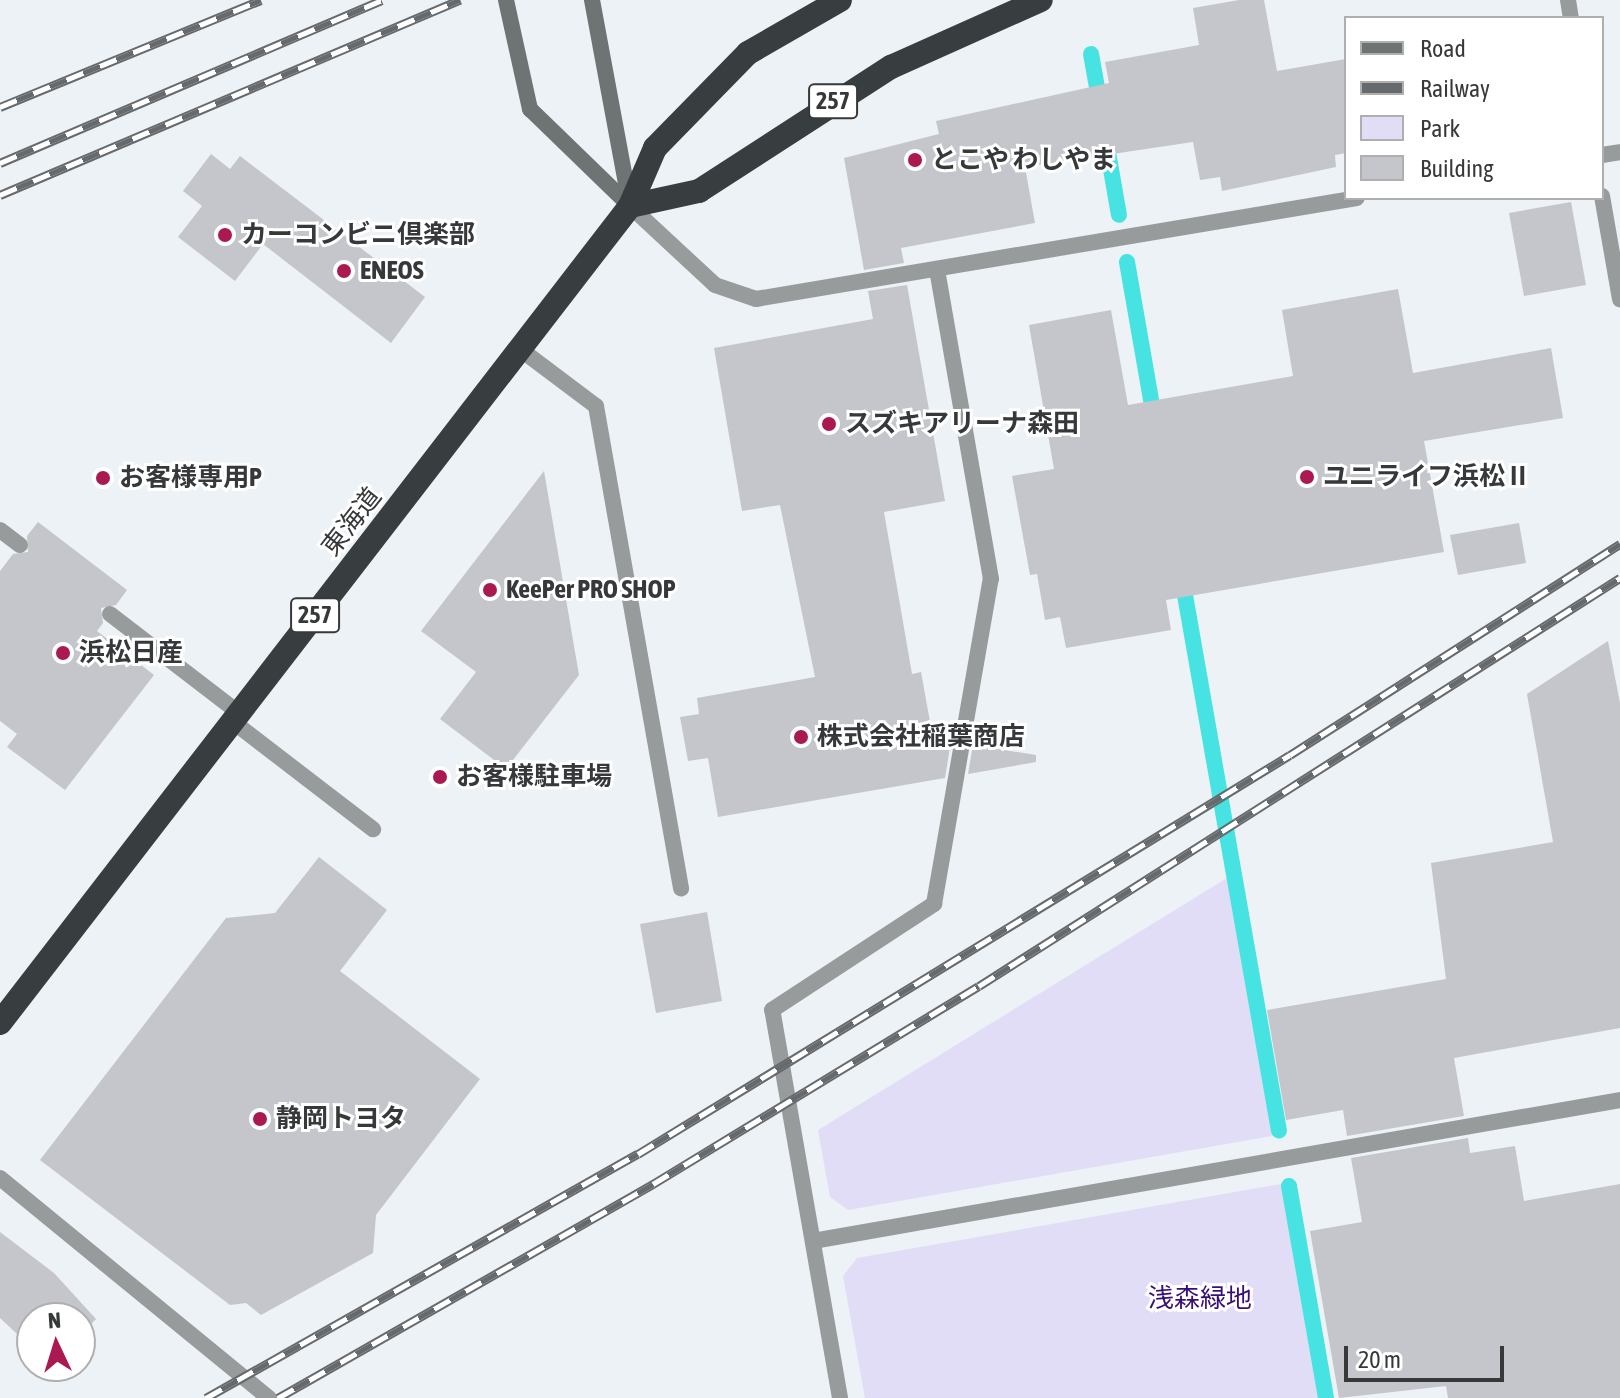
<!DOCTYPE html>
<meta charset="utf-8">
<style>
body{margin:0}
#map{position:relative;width:1620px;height:1398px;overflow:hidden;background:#ecf2f6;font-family:"Asap Condensed","Noto Sans JP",sans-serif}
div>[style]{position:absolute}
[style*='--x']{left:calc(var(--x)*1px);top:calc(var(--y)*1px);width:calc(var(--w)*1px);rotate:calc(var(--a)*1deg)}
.green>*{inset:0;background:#e1ddf7}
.stream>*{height:16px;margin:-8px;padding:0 8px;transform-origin:8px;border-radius:8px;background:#47e3e2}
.building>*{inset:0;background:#c4c6cc}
.lane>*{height:16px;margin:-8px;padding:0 8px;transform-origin:8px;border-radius:8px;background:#989b9c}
.street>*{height:16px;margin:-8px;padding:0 8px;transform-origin:8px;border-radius:8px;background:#989b9c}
.secondary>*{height:16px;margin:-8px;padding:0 8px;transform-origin:8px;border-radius:8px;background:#6e7374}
.highway>*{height:24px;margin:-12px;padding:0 12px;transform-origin:12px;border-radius:12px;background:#383e40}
.rail>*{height:9px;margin-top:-4.5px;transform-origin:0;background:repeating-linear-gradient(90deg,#fff 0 18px,#676a6d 0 36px);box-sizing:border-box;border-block:2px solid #676a6d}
.dots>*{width:22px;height:22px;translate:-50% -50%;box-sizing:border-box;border:4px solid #fff;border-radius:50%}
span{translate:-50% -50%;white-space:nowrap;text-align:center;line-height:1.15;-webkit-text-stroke:6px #fff;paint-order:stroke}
.shield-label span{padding:2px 6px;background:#fff;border:2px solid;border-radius:6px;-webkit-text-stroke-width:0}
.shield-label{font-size:24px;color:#36383a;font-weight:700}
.poi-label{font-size:26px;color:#36383a;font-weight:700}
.left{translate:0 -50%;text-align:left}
.street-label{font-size:26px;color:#36383a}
.park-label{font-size:26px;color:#370f77}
.legend{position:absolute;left:1344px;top:16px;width:260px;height:184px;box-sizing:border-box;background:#fff;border:2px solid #afafb0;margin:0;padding:10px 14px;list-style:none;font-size:24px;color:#36383a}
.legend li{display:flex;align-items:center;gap:16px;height:40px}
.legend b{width:40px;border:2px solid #afafb0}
.north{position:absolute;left:16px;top:1302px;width:80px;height:80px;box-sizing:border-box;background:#fff;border:2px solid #afafb0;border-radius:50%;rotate:356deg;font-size:22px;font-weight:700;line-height:32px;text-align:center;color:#36383a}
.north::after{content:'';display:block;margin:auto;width:28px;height:36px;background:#aa1952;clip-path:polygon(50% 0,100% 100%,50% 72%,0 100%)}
.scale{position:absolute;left:1344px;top:1346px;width:160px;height:36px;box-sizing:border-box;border:4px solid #36383a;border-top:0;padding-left:10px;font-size:24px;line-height:28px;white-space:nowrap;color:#36383a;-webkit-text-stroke:6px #fff;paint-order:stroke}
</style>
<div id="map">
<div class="green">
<i style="clip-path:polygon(1227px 878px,1272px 1136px,848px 1210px,830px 1197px,818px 1130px)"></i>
<i style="clip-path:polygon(1281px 1184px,1318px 1398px,865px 1398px,843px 1276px,857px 1258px)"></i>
</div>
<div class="stream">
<i style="--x:1091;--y:54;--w:51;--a:79.8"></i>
<i style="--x:1105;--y:135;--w:81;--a:80.1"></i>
<i style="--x:1127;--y:262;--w:162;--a:80.1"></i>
<i style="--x:1182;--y:578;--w:561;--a:80.05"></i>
<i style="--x:1289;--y:1186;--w:215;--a:80.1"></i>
</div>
<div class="building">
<i style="clip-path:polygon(1239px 0,1264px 0,1277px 71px,1346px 59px,1346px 153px,1335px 155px,1336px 167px,1222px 191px,1220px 177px,1200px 180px,1193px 142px,1025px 167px,1035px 223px,901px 248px,904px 263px,864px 270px,844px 158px,939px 134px,936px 121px,1109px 83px,1105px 62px,1199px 45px,1193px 8px)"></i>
<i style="clip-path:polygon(211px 154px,230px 169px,240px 156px,425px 297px,391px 343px,263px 244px,235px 281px,178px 237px,202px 206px,183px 191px)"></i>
<i style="clip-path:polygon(1571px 202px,1586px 285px,1524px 296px,1509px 213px)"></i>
<i style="clip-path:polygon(907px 285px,945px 501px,884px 512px,912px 674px,921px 672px,933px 738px,951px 741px,945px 778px,718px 817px,708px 758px,688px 761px,680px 717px,699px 714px,697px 698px,815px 677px,780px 505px,742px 511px,714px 348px,873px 319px,868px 291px)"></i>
<i style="clip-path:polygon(1398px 289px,1413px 373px,1551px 348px,1563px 418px,1424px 441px,1444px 552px,1166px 600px,1171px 630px,1066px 648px,1060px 617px,1045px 620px,1037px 574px,1030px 575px,1012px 476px,1054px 469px,1029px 325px,1111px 310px,1128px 405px,1293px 376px,1282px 310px)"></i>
<i style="clip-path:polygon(544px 471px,579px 675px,506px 769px,440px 719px,476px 672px,421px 631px)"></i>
<i style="clip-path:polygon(38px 522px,127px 590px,116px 605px,101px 608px,103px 623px,97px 631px,154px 675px,65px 790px,7px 747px,17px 734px,0 721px,0 571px,13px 554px,28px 552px,27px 536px)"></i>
<i style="clip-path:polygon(1519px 523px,1526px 563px,1458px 575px,1450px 535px)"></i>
<i style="clip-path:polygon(1608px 641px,1620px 703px,1620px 1028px,1454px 1058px,1464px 1116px,1347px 1136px,1343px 1110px,1286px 1120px,1267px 1010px,1446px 979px,1431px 863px,1553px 842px,1527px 694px)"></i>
<i style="clip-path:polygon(973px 745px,1036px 755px,1036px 762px,968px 774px)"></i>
<i style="clip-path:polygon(319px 857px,387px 910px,340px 971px,480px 1079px,376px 1215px,373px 1253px,261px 1315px,246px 1303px,230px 1305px,40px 1160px,226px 918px,275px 913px)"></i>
<i style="clip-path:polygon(707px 912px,722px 1001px,656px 1013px,640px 924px)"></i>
<i style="clip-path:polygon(1468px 1138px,1470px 1153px,1515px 1146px,1524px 1201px,1620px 1184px,1620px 1398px,1448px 1398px,1446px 1386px,1339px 1398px,1310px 1231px,1362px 1222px,1351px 1158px)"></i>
<i style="clip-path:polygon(0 1232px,54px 1273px,96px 1319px,80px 1336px,80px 1318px,32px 1318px,32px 1348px,0 1318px)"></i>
</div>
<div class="lane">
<i style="--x:520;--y:349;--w:95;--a:36.9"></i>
<i style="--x:596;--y:406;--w:490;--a:80"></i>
<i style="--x:0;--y:530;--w:25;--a:37"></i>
<i style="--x:110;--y:614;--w:163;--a:37.5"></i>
<i style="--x:232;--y:721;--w:178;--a:37.5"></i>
</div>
<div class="street">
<i style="--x:1568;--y:0;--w:18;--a:81"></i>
<i style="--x:1602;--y:155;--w:18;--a:-9"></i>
<i style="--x:1602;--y:196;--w:105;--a:80.1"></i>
<i style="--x:630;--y:206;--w:116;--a:42.9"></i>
<i style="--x:715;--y:285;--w:43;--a:18.9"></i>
<i style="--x:756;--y:299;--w:609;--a:-9.54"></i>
<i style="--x:0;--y:1178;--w:348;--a:39.3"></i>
<i style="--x:813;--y:1241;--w:819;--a:-9.91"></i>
<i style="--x:840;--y:1398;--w:394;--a:-99.9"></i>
<i style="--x:772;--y:1010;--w:194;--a:-33.2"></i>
<i style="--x:934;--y:904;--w:330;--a:-80.1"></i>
<i style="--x:991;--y:579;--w:314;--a:-99.9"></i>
</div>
<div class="secondary">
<i style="--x:506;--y:0;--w:112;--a:77.6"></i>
<i style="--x:530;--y:109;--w:139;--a:44.1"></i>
<i style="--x:592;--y:0;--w:208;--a:79.5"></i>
</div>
<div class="highway">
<i style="--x:630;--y:206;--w:71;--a:-12.3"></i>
<i style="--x:699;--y:191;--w:229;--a:-32.9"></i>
<i style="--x:891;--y:67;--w:164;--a:-24.1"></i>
<i style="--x:0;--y:1023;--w:1032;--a:-52.36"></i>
<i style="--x:630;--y:206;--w:63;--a:-66.7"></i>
<i style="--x:655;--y:148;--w:133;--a:-45.6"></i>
<i style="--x:748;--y:53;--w:106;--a:-29.9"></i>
</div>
<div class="rail">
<i style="--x:0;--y:107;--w:282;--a:-22.3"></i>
<i style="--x:0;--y:163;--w:415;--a:-23.1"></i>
<i style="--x:0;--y:195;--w:500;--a:-23"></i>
<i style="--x:206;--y:1398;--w:496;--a:-29.5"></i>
<i style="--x:638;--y:1154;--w:764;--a:-31.47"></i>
<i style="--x:1290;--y:755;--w:392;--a:-32.6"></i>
<i style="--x:278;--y:1398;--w:432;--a:-29.7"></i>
<i style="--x:653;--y:1184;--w:381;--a:-31.3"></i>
<i style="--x:979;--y:986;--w:760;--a:-32.48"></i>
</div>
<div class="dots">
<i style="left:915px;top:160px;background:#aa1952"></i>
<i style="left:225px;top:235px;background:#aa1952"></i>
<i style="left:344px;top:271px;background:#aa1952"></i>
<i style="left:829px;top:424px;background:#aa1952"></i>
<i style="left:1307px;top:477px;background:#aa1952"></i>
<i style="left:103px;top:478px;background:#aa1952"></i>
<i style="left:490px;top:590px;background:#aa1952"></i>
<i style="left:63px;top:653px;background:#aa1952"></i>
<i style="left:801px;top:737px;background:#aa1952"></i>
<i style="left:440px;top:777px;background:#aa1952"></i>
<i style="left:260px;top:1119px;background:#aa1952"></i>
</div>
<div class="shield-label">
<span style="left:833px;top:101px">257</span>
<span style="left:315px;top:615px">257</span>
</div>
<div class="poi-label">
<span class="left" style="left:931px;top:160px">とこや わしやま</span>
<span class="left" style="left:241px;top:235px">カーコンビニ倶楽部</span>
<span class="left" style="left:360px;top:271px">ENEOS</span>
<span class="left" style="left:845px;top:424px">スズキアリーナ森田</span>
<span class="left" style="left:1323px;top:477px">ユニライフ浜松Ⅱ</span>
<span class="left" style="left:119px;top:478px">お客様専用P</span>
<span class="left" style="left:506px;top:590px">KeePer PRO SHOP</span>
<span class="left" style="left:79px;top:653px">浜松日産</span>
<span class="left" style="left:817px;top:737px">株式会社稲葉商店</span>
<span class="left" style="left:456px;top:777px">お客様駐車場</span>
<span class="left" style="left:276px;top:1119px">静岡トヨタ</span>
</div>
<div class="street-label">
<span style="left:352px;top:522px;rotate:-52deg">東海道</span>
</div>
<div class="park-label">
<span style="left:1200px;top:1299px">浅森緑地</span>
</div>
<ul class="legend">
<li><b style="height:10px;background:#6e7374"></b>Road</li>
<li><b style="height:10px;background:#676a6d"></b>Railway</li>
<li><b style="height:22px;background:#e1ddf7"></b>Park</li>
<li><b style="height:22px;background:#c4c6cc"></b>Building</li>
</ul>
<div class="north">N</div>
<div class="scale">20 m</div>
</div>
